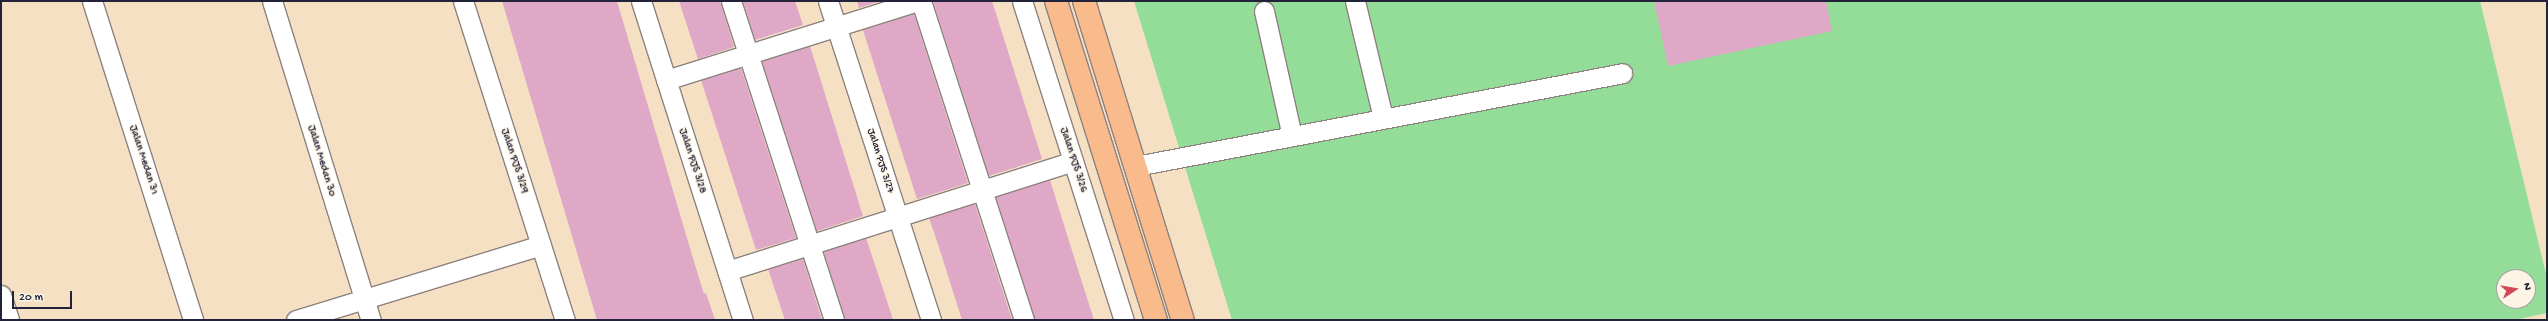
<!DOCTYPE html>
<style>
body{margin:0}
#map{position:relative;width:2548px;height:321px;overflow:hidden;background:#f5e0c3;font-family:"Gochi Hand",sans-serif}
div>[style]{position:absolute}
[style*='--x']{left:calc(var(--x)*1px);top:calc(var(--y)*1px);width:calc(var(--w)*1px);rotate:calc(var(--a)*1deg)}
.green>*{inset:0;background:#93dd99}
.building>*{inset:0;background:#dfa8c6}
.roads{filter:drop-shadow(1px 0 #8c817f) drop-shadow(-1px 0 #8c817f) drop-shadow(0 1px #8c817f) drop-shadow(0 -1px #8c817f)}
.minor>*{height:19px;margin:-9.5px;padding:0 9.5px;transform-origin:9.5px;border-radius:9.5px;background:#fff}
.major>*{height:22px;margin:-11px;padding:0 11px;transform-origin:11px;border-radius:11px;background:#fabb8c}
span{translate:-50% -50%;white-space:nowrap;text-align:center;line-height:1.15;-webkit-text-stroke:3px #fcf5e5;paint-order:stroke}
.street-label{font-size:11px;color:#22223b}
.frame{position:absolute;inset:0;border:2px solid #22223b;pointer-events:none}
.north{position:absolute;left:2496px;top:269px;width:40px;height:40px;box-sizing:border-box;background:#fcf5e5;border:1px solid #a5a1a1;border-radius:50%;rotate:78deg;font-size:11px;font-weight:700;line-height:16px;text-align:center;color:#22223b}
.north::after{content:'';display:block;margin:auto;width:14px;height:18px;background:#d1495b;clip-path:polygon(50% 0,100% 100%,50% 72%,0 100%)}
.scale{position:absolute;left:12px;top:291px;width:60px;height:18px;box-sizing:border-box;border:2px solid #22223b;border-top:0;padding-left:5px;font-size:12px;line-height:14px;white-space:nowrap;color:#22223b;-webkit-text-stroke:3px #fcf5e5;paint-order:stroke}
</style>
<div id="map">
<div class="green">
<i style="clip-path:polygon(evenodd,1134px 1px,2480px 1px,2547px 278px,2547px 313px,2515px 320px,1232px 320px,1134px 1px,2504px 277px,2528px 277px,2528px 301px,2504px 301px,2504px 277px)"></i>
</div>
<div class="building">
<i style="clip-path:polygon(502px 1px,617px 1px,692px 255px,704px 294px,706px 293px,715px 320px,597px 320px)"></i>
<i style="clip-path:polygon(679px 1px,720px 1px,734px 47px,698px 59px)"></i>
<i style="clip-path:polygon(743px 1px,795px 1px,803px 25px,755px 40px)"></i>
<i style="clip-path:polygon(857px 1px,881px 1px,859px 8px)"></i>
<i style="clip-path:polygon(933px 1px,992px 1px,1042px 159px,989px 176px)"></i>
<i style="clip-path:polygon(1654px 1px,1826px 1px,1832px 31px,1668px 66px)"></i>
<i style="clip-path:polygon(914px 14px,968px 183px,917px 199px,863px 30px)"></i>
<i style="clip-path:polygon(810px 46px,863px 216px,817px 231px,762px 61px)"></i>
<i style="clip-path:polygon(741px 68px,796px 238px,756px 250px,701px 80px)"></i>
<i style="clip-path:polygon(1050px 180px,1074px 257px,1094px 320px,1035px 320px,996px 197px)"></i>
<i style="clip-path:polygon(975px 204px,1012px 320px,962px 320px,937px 241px,929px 218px)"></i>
<i style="clip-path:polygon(866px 238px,888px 304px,893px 320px,845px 320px,824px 252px)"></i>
<i style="clip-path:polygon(803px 259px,822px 320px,785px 320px,768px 269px)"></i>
</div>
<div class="roads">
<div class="minor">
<i style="--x:92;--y:1;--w:335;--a:72.4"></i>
<i style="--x:272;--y:1;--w:334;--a:72.8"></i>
<i style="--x:463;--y:1;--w:335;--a:72.3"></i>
<i style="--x:641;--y:1;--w:335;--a:72.3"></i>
<i style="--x:731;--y:1;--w:335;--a:72.1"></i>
<i style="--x:828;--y:1;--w:335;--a:72.1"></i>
<i style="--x:921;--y:1;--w:335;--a:72.1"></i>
<i style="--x:1022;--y:1;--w:335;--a:72.3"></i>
<i style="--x:1355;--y:1;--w:120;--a:76.5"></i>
<i style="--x:1264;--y:11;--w:128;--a:77.4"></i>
<i style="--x:666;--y:80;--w:264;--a:-17.4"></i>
<i style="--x:1136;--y:166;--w:495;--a:-10.8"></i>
<i style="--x:727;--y:271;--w:363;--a:-17.6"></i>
<i style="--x:1;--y:295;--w:26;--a:72"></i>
<i style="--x:296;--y:320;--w:256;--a:-17"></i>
</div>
<div class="major">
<i style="--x:1056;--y:1;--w:334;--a:72.6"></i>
<i style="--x:1084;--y:1;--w:334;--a:72.8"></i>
</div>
</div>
<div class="street-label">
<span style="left:143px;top:160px;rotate:72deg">Jalan Medan 31</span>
<span style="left:1073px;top:160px;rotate:72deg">Jalan PJS 3/26</span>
<span style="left:321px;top:161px;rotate:73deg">Jalan Medan 30</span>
<span style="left:514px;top:161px;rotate:72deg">Jalan PJS 3/29</span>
<span style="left:692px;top:161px;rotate:72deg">Jalan PJS 3/28</span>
<span style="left:880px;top:161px;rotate:72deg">Jalan PJS 3/27</span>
</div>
<div class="frame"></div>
<div class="north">N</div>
<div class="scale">20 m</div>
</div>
